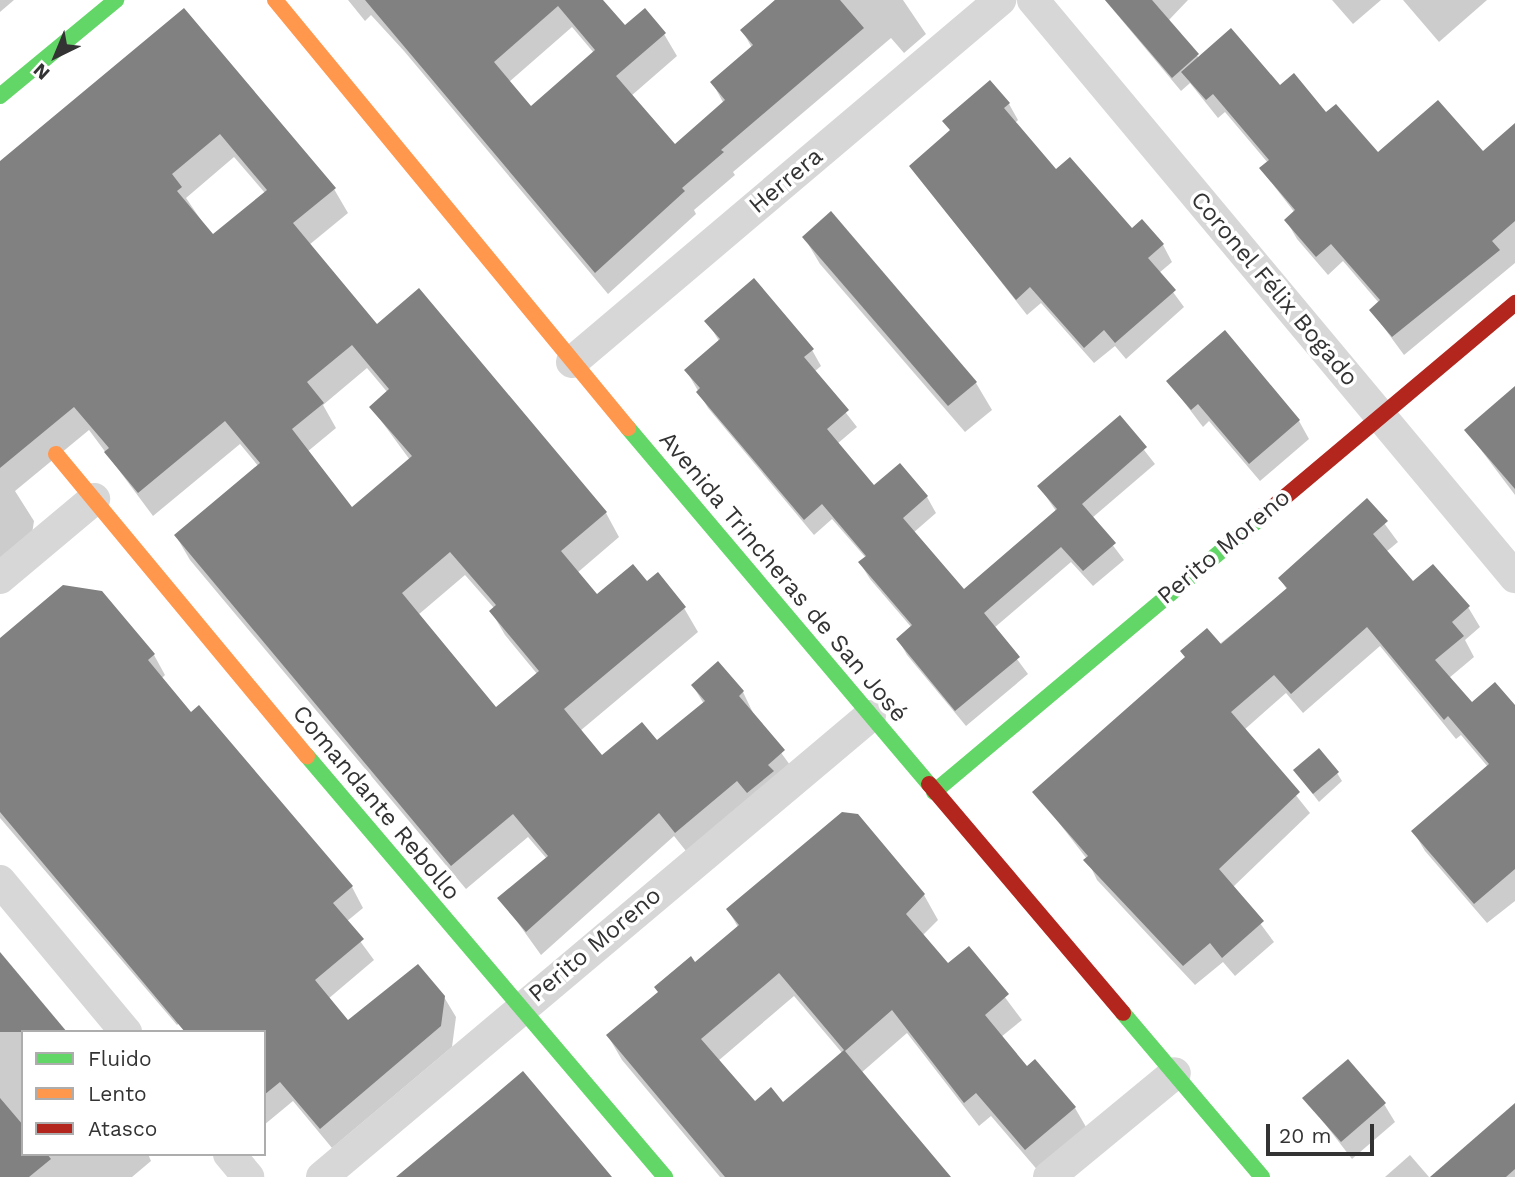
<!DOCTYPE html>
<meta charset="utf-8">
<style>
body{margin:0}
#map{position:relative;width:1515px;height:1177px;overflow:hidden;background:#fff;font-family:"Work Sans",sans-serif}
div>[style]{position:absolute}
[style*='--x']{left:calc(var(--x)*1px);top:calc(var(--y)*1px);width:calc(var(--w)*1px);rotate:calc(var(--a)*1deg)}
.shadow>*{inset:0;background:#0003}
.building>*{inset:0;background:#818181}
.street>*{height:32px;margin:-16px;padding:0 16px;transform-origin:16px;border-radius:16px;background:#d7d7d7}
.fast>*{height:16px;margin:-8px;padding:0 8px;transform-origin:8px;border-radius:8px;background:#63d668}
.slow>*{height:16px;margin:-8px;padding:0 8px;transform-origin:8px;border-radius:8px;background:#ff974d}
.jam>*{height:16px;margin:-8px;padding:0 8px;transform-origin:8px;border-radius:8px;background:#b3261e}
span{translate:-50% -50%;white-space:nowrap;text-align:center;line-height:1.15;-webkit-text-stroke:7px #fff;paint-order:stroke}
.street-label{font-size:24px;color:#333}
.legend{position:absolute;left:21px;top:1030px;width:245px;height:126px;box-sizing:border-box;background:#fff;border:2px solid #adadad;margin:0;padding:9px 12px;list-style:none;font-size:21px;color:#333}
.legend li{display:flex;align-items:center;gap:14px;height:35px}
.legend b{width:35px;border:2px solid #adadad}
.north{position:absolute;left:21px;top:21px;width:70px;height:70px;-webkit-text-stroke:5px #fff;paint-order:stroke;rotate:223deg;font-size:19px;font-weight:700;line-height:28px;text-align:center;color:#333}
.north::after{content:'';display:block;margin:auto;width:24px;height:32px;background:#333;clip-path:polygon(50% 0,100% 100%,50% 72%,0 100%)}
.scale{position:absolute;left:1266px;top:1124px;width:108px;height:32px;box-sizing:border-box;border:4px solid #333;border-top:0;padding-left:9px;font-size:21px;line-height:24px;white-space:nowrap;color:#333;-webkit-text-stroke:5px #fff;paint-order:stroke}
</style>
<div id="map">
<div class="shadow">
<i style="clip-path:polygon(0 0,14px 0,0 12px)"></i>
<i style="clip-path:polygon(evenodd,348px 0,601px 0,625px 27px,664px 34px,677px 56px,631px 96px,675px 146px,724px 104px,712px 82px,752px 48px,742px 30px,775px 0,903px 0,926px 34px,904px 53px,891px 38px,733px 172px,735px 175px,694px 210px,696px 214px,608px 294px,404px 51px,371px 15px,365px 21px,348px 0,572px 27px,594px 53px,531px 108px,509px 82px,572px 27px)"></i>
<i style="clip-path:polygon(1105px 0,1188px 0,1168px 21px,1199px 58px,1280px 87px,1326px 114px,1378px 155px,1483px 153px,1515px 125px,1515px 263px,1404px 355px,1371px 310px,1379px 303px,1343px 261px,1328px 275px,1297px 239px,1286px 220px,1295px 213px,1261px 169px,1268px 163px,1225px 112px,1218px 118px,1190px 83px,1181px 91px)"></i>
<i style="clip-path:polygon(1332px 0,1381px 0,1353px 24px)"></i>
<i style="clip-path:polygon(1403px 0,1487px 0,1439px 42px)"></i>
<i style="clip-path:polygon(evenodd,184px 10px,334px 189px,348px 213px,309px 245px,377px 326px,419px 291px,606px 513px,619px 537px,577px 573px,597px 596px,647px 584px,684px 608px,698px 632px,580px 731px,602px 758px,657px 743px,704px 704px,693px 686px,743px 692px,755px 717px,798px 776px,690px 856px,674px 836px,541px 955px,500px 898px,547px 859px,528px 837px,466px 889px,190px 560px,176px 536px,259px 467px,240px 444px,153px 516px,89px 430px,15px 491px,34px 521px,32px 534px,0 562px,0 164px,184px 10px,234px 157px,265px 193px,212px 236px,186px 198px,234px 157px,184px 10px,367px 368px,388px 393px,371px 407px,410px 460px,351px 509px,307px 452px,336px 428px,323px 405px,367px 368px,184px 10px,465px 575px,494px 608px,491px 611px,505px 635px,538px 675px,496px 710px,418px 615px,465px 575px)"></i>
<i style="clip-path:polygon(1009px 104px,1018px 120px,1014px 124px,1056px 171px,1132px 230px,1163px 245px,1172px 262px,1159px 273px,1184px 307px,1126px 359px,1115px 346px,1094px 363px,1041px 303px,1027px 315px,911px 167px,951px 132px,945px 121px)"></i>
<i style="clip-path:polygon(804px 237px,976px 383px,992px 410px,965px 432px,820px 264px)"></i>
<i style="clip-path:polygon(707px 321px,812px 350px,821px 366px,814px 372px,857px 427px,837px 444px,874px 487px,927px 497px,936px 513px,913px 533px,963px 591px,1056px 511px,1039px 486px,1119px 418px,1155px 464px,1092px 518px,1124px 560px,1093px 586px,1071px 562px,994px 628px,1028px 674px,966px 726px,907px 655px,898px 639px,912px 628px,870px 579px,860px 563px,866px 558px,832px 519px,814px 535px,708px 408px,686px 370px,719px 341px)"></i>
<i style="clip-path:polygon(1168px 381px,1299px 421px,1309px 439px,1260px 481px,1209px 421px,1203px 427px)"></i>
<i style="clip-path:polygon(1515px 403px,1515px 495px,1466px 430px)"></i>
<i style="clip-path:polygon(1367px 500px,1398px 542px,1386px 552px,1413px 583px,1468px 607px,1480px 627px,1465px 640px,1474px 657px,1449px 678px,1472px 704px,1515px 708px,1515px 901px,1487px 923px,1425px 851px,1413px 831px,1488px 767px,1461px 735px,1456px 739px,1380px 646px,1303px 713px,1286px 693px,1244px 730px,1310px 813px,1233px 887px,1274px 942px,1235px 976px,1223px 962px,1195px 985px,1097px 880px,1087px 859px,1035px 792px,1287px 590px,1280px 578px)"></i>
<i style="clip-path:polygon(0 640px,154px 655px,165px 675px,161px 679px,191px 715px,199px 708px,352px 887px,363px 908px,346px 922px,374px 960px,328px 999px,348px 1023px,444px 997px,456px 1017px,452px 1047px,332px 1148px,293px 1101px,264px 1125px,264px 1032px,184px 1019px,177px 1025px,0 818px)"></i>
<i style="clip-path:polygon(1295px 771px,1337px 773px,1342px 781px,1319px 802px)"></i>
<i style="clip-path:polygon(evenodd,857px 816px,924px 895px,938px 920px,922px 936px,948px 966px,968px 948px,1022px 1020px,1001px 1037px,1027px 1068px,1075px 1108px,1089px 1132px,1040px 1173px,991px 1116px,979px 1126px,907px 1033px,861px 1073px,949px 1177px,720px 1177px,622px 1060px,608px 1036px,738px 927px,728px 910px,857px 816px,794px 996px,843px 1054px,783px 1104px,755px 1103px,718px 1061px,794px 996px)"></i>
<i style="clip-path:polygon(0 968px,23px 1032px,23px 1154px,148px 1154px,151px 1161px,132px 1177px,0 1177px)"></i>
<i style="clip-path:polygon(1305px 1098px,1384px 1104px,1395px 1122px,1352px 1159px)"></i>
<i style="clip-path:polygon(1515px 1105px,1515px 1177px,1433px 1177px)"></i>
<i style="clip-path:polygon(1410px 1155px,1429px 1177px,1385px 1177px)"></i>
</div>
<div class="building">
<i style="clip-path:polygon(evenodd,365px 0,603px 0,625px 25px,645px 8px,666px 33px,616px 76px,675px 144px,725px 100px,710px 82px,753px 45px,740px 30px,775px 0,840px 0,864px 28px,721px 150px,724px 152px,682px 188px,685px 191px,595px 273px,365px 0,558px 6px,595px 50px,531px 106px,494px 62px,558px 6px)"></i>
<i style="clip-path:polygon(1105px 0,1152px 0,1199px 54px,1172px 78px)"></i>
<i style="clip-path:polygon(evenodd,184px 8px,336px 188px,293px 223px,377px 324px,419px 288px,607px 512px,561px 551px,597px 594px,633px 564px,647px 581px,658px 572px,686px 607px,564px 709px,602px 755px,642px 722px,657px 740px,705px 701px,691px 685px,718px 661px,744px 691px,739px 696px,785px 750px,768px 765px,774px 771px,747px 793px,737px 781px,675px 833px,659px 813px,526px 932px,497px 898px,548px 856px,513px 814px,451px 866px,174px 535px,260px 463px,225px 421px,138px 493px,104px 452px,109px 448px,74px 407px,0 468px,0 161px,184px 8px,220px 134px,267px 190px,213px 234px,177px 191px,182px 187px,172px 174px,220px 134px,184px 8px,352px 345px,389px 389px,369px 407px,412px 456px,352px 507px,292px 429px,324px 403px,307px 382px,352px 345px,184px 8px,450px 552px,496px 605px,489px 611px,539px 671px,496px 707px,402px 593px,450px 552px)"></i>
<i style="clip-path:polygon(1231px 28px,1280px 85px,1294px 73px,1326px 112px,1336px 104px,1378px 152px,1438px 100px,1483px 151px,1515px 123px,1515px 221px,1492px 241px,1500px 250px,1392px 337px,1369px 310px,1380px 300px,1331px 244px,1316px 257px,1284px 220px,1295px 210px,1259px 168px,1269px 160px,1213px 94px,1206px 100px,1181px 72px)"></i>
<i style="clip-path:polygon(990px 80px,1010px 103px,1004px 108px,1056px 169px,1070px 157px,1132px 228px,1142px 219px,1164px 244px,1148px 258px,1176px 290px,1115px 343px,1104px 330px,1084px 348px,1030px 287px,1016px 300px,909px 166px,950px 130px,942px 121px)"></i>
<i style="clip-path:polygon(831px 211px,977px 382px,948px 406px,802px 237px)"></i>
<i style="clip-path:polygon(754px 278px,814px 349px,804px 357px,849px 410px,827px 429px,874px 485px,900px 463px,928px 496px,903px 518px,964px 589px,1057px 509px,1037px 486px,1120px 415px,1147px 447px,1082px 504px,1116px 543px,1083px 571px,1061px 547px,984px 613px,1020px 657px,955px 711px,896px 639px,912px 625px,858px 562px,866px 556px,822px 504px,804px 520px,696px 392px,700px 388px,684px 370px,720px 339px,704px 321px)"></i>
<i style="clip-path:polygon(1225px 330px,1300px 420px,1249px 464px,1198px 404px,1191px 410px,1166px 381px)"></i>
<i style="clip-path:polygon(1515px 386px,1515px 489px,1464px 430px)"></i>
<i style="clip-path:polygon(1367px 498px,1388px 521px,1373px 534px,1413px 581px,1433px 564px,1470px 606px,1452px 622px,1464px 636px,1435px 660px,1472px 702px,1495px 682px,1515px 705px,1515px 869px,1474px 904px,1411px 831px,1489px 764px,1448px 716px,1444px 720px,1367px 627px,1291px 694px,1274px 675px,1231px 712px,1300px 792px,1219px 869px,1264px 921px,1222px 958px,1210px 943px,1183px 966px,1083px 860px,1088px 856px,1032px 792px,1185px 657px,1180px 651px,1207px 628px,1221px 644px,1287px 588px,1278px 578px)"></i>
<i style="clip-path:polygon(63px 585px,102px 591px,155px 654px,148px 660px,191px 712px,199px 705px,353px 886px,333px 903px,364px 939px,315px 980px,348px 1020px,418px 964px,445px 996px,441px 1026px,320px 1129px,280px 1082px,264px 1095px,264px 1032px,185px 1032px,0 812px,0 638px)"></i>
<i style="clip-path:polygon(1319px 748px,1339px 772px,1313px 794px,1293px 770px)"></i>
<i style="clip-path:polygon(evenodd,842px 812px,858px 814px,925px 894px,906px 914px,948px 963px,969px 946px,1009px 994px,985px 1015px,1027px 1066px,1035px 1059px,1076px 1107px,1025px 1150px,976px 1093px,964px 1103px,892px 1010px,845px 1051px,951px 1177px,725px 1177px,606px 1035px,658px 992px,654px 987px,691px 956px,695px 962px,739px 925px,726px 909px,842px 812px,779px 973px,844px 1050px,783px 1102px,771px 1087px,755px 1101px,701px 1039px,779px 973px)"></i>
<i style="clip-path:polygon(0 952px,67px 1032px,0 1032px)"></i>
<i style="clip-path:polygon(1348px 1059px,1386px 1103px,1341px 1142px,1302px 1098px)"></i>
<i style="clip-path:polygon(523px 1071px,612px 1177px,396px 1177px,490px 1099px)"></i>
<i style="clip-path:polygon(0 1098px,23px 1125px,23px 1154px,47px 1154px,51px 1159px,29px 1177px,0 1177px)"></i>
<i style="clip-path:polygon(1515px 1103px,1515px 1169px,1506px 1177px,1430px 1177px)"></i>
</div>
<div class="street">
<i style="--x:1033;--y:0;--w:752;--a:50.13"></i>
<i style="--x:572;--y:362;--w:561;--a:-40.22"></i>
<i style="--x:0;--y:578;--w:123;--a:-40"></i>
<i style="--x:0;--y:881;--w:197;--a:50.2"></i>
<i style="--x:229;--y:1154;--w:30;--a:50"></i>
<i style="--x:322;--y:1177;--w:716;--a:-40.07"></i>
<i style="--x:1049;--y:1177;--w:163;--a:-39.5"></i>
</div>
<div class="fast">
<i style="--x:0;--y:96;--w:151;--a:-39.6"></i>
<i style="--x:628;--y:428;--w:466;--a:49.8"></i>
<i style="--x:307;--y:756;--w:553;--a:49.62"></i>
<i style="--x:934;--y:792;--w:426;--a:-40"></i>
<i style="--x:1123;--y:1013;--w:215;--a:49.7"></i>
</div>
<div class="slow">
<i style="--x:275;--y:0;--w:555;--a:50.49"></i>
<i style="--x:56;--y:454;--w:393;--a:50.3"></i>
</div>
<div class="jam">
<i style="--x:1260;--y:518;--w:334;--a:-40.1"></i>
<i style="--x:929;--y:784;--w:300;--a:49.7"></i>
</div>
<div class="street-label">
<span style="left:786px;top:181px;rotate:-40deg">Herrera</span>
<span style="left:1274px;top:289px;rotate:50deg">Coronel Félix Bogado</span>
<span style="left:1224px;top:547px;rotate:-40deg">Perito Moreno</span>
<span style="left:783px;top:577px;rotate:50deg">Avenida Trincheras de San José</span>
<span style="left:376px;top:803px;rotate:50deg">Comandante Rebollo</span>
<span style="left:595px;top:945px;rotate:-40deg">Perito Moreno</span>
</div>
<ul class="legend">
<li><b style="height:9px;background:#63d668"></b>Fluido</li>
<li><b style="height:9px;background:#ff974d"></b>Lento</li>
<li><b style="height:9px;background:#b3261e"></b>Atasco</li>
</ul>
<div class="north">N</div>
<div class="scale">20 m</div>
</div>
